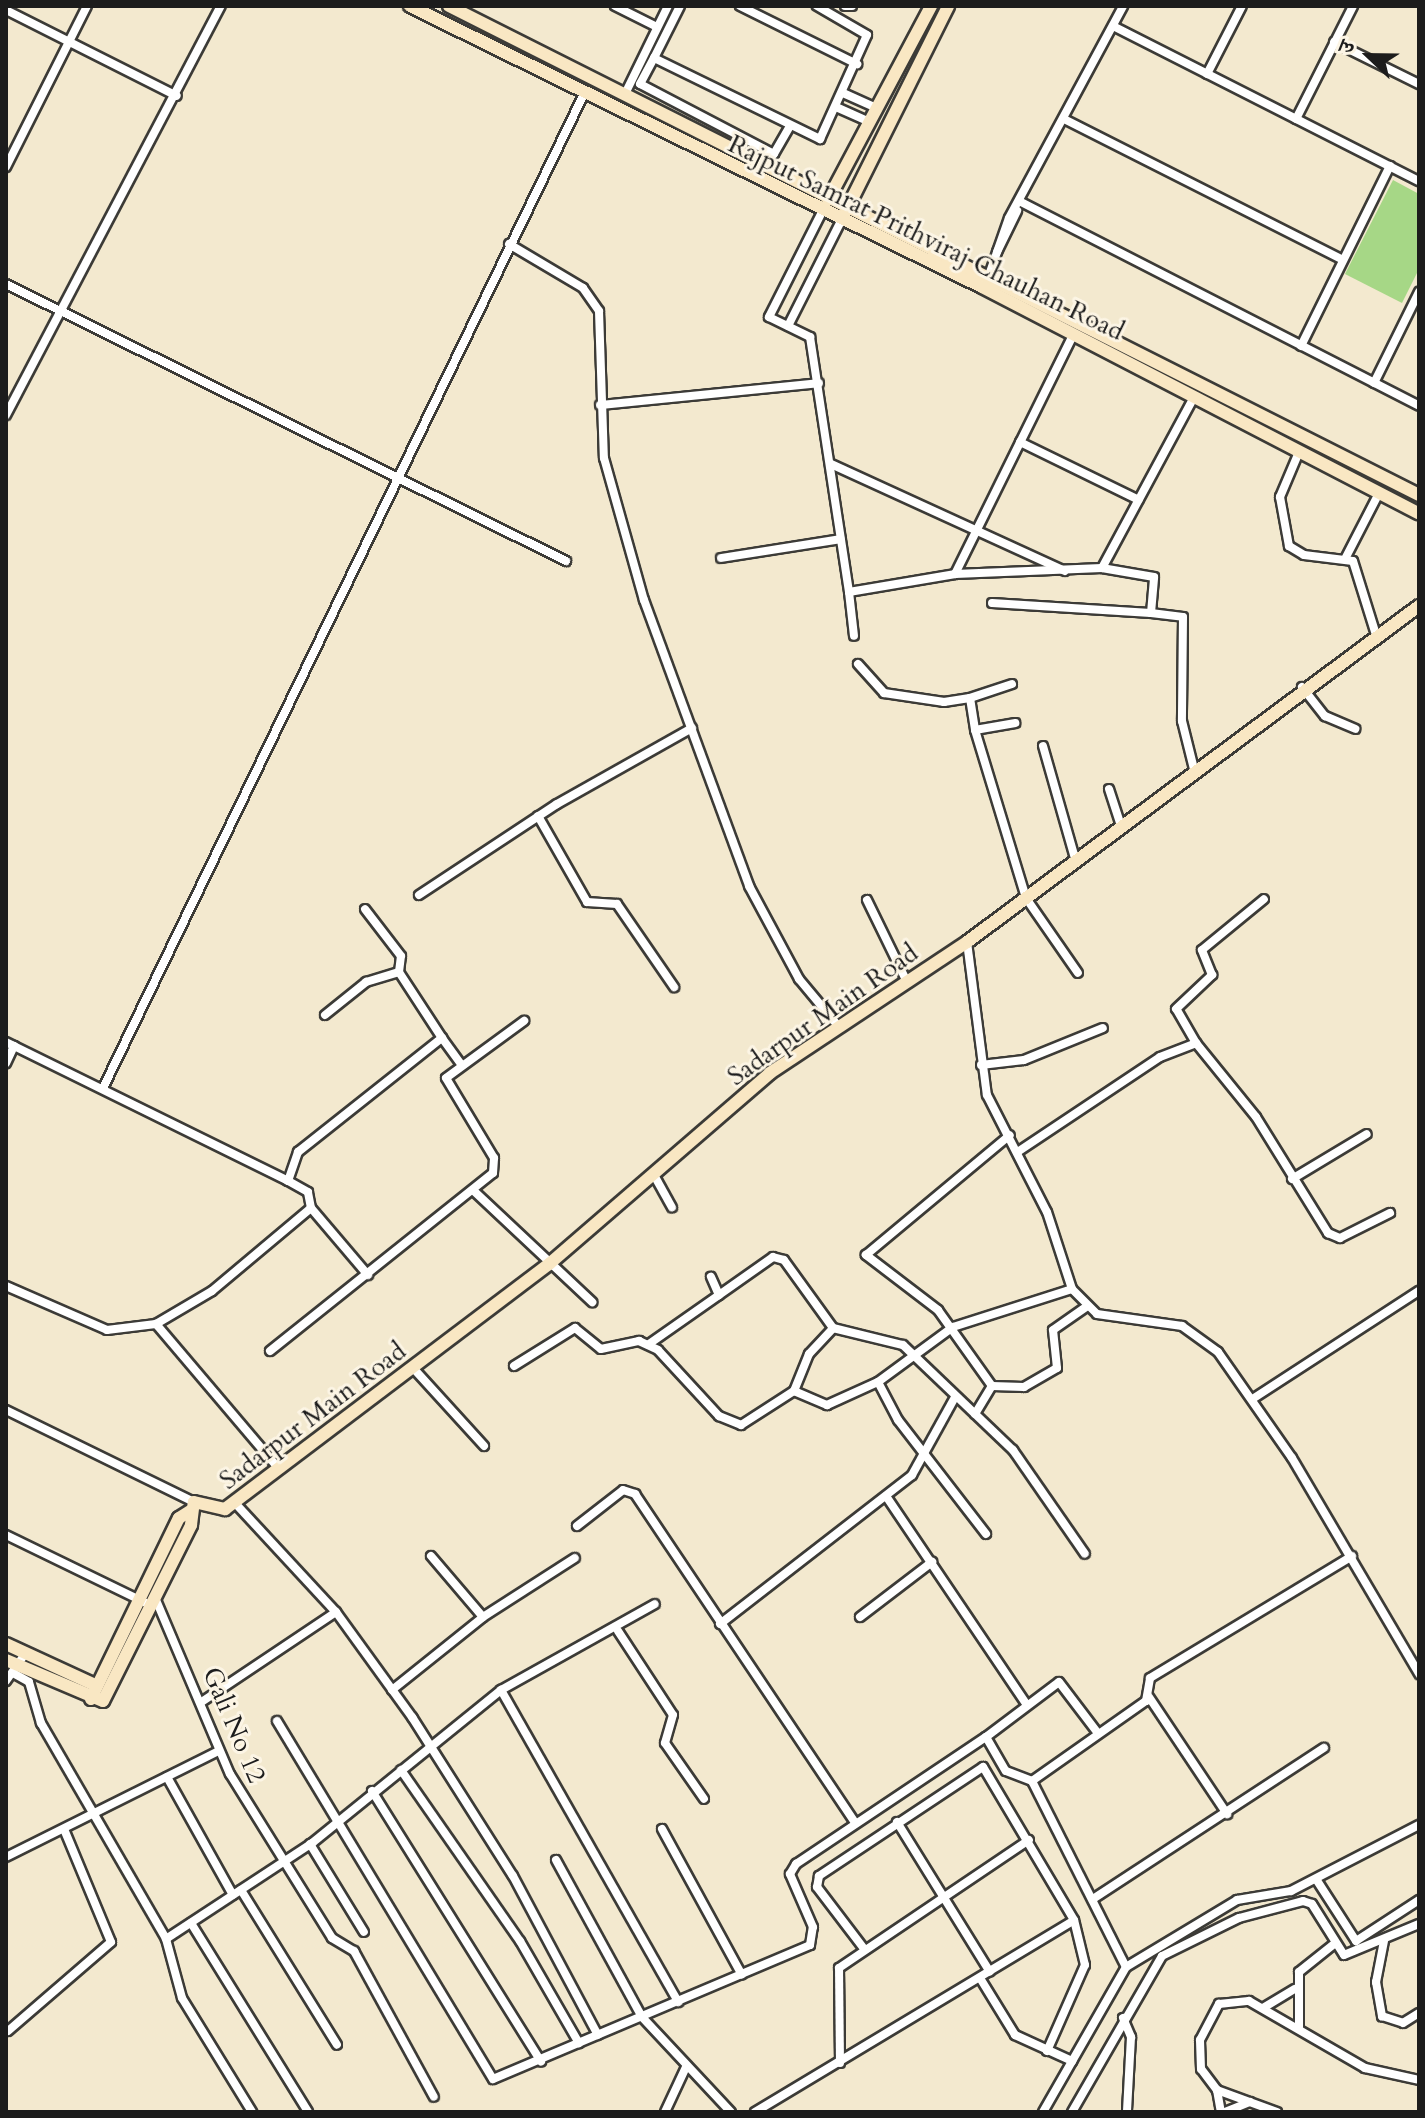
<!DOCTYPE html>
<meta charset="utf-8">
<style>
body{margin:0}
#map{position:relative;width:1425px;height:2118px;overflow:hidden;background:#f3e9cf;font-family:Cardo,"Noto Serif Devanagari",serif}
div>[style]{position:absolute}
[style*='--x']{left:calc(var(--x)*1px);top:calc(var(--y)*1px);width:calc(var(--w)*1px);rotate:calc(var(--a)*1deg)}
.green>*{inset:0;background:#a6d786}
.roads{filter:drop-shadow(2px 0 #3c3b37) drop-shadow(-2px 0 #3c3b37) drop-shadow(0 2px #3c3b37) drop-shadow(0 -2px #3c3b37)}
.street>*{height:8px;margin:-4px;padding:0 4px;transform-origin:4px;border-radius:4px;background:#fff}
.secondary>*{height:12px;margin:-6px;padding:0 6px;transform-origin:6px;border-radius:6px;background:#f9e7c3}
span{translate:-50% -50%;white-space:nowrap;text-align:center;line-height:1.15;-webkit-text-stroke:6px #fcf5e5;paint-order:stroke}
.street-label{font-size:26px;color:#1c1c1c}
.frame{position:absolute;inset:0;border:8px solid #1c1c1c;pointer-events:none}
.north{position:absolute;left:1329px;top:16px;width:80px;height:80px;-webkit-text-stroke:6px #fcf5e5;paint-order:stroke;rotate:292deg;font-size:22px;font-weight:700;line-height:32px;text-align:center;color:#1c1c1c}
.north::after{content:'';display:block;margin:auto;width:28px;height:36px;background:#1c1c1c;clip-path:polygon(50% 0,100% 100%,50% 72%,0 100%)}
</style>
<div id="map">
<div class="green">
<i style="clip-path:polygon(1393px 180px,1419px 194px,1419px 269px,1402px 303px,1345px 274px)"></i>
</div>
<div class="roads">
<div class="street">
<i style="--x:615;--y:6;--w:47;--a:26.6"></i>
<i style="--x:740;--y:6;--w:131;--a:26.4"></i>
<i style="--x:845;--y:6;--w:7;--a:0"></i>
<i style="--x:6;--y:10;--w:191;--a:26.7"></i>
<i style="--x:1113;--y:26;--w:343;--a:26.9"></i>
<i style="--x:1334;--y:42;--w:95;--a:26.3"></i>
<i style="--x:654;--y:58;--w:58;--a:-63.4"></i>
<i style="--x:1207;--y:74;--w:76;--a:-62.8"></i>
<i style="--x:843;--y:93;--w:37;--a:24"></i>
<i style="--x:625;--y:94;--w:98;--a:-64"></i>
<i style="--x:836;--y:107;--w:36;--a:24"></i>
<i style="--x:1296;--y:119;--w:127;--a:-63.2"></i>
<i style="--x:1066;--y:120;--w:310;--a:26.8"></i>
<i style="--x:790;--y:126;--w:32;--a:120"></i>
<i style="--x:774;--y:154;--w:151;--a:-152.4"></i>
<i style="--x:640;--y:84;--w:30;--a:-62"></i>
<i style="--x:654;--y:58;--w:185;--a:26"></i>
<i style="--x:820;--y:139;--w:114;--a:-65.7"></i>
<i style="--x:867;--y:35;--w:58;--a:-149.9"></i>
<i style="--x:6;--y:167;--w:180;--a:-63.3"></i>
<i style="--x:1021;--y:202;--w:447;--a:27.1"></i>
<i style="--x:823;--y:210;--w:120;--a:116.8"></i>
<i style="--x:769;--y:317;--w:46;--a:26"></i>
<i style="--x:810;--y:337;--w:258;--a:81.3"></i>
<i style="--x:849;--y:592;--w:108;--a:-9.6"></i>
<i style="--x:955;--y:574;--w:267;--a:-63.7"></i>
<i style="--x:509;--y:244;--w:86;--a:30.7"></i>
<i style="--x:583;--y:288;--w:28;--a:55"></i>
<i style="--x:599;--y:311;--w:147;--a:88.1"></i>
<i style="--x:604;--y:458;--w:148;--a:74.3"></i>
<i style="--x:644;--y:600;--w:305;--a:69.8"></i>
<i style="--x:749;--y:886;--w:106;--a:61.7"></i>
<i style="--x:799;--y:979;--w:62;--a:50.2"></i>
<i style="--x:997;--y:252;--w:46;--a:-64"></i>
<i style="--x:989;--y:275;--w:60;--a:-70.7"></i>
<i style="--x:1009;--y:218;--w:241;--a:-61.7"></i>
<i style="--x:6;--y:284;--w:625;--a:26.32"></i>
<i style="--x:788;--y:326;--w:120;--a:-63.2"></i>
<i style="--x:1301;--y:346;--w:201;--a:-63.7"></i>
<i style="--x:1374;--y:383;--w:102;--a:-63.7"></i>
<i style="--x:600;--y:405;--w:220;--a:-5.7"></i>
<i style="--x:6;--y:415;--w:462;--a:-62.3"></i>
<i style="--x:1020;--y:442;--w:132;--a:26"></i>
<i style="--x:1299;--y:452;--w:49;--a:112.9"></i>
<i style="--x:1280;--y:497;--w:50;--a:79.6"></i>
<i style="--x:1289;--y:546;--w:17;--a:31"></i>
<i style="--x:1304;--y:555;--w:49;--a:7"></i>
<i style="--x:1353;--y:561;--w:77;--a:72.7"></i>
<i style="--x:831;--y:464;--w:257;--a:24.6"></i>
<i style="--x:1346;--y:557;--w:72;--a:-62.7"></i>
<i style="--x:721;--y:558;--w:121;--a:-9"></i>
<i style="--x:955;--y:574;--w:147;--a:-2.3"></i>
<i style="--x:1102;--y:568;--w:194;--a:-61.7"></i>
<i style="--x:849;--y:592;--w:44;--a:83.5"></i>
<i style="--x:992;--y:603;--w:159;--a:3.6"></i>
<i style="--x:1151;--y:613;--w:36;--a:-85"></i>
<i style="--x:1154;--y:577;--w:53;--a:-170.2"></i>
<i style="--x:1151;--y:613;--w:32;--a:7"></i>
<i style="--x:1183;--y:617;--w:104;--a:90.6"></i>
<i style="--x:1182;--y:721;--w:49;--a:76"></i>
<i style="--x:858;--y:664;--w:39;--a:48"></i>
<i style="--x:884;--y:693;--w:61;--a:8.5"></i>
<i style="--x:944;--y:702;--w:26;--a:-9"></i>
<i style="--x:1012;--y:684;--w:44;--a:161.6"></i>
<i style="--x:970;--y:698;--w:32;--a:81"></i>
<i style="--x:975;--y:730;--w:176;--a:73.1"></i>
<i style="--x:1026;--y:898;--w:91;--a:55.3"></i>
<i style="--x:1302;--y:687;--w:37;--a:52"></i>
<i style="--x:1325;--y:716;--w:33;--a:23"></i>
<i style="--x:975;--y:730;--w:41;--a:-9.9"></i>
<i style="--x:1043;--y:746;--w:121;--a:74.1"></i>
<i style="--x:1109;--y:789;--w:39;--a:72"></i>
<i style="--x:538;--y:816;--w:99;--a:60.3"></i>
<i style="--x:587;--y:902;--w:30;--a:4"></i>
<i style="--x:617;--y:904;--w:101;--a:55.5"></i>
<i style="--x:419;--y:895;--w:165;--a:-33.4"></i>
<i style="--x:557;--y:804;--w:155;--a:-29.4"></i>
<i style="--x:867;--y:900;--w:91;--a:64"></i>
<i style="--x:967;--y:942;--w:154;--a:82.6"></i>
<i style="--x:987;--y:1095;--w:131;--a:62.9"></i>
<i style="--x:1047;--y:1212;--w:81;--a:72"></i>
<i style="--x:1072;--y:1289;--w:35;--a:45"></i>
<i style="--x:1097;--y:1314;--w:86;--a:8"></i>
<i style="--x:1182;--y:1326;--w:44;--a:35.8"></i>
<i style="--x:1218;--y:1352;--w:129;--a:55.1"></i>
<i style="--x:1292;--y:1458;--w:251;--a:59.5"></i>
<i style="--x:325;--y:1015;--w:53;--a:-38.8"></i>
<i style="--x:366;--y:982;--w:34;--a:-17"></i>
<i style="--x:442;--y:1038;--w:34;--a:54"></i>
<i style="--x:6;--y:1042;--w:9;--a:27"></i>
<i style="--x:14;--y:1046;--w:19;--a:115"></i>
<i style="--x:1196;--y:1043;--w:39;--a:-120"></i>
<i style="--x:1176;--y:1009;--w:50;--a:-43.4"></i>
<i style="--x:1212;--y:975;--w:27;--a:-112"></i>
<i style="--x:1202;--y:950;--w:80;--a:-39.4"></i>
<i style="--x:14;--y:1046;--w:305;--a:26.2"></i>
<i style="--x:981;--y:1065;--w:43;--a:-6.6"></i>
<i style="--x:1024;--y:1060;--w:85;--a:-22.1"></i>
<i style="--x:103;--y:1088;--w:1104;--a:-64.18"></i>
<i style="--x:1019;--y:1151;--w:169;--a:-33.7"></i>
<i style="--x:1160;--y:1057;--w:39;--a:-21"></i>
<i style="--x:1196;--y:1043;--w:95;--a:51"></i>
<i style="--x:1256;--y:1117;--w:137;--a:58.2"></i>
<i style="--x:1328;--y:1233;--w:13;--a:23"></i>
<i style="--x:1340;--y:1238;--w:56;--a:-26.6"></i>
<i style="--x:654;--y:1175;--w:37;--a:61"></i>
<i style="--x:1292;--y:1179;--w:87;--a:-31"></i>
<i style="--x:475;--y:1192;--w:161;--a:43.2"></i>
<i style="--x:311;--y:1208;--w:88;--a:49.6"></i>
<i style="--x:6;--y:1286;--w:110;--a:23.5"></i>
<i style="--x:107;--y:1330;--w:49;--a:-7"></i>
<i style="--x:156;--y:1324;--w:65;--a:-30.5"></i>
<i style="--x:212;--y:1291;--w:129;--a:-40"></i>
<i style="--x:311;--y:1208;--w:16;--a:-101"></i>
<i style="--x:308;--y:1192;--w:23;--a:-151"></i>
<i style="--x:288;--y:1181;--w:31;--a:-71"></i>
<i style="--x:298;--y:1152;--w:184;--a:-38.4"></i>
<i style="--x:442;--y:1038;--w:79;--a:-123.1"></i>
<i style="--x:399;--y:972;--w:16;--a:-83"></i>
<i style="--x:401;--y:956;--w:59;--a:-127.5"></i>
<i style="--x:719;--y:1295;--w:66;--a:-35.1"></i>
<i style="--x:773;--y:1257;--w:11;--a:15"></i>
<i style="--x:784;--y:1260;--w:84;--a:54.2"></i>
<i style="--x:833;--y:1328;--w:72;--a:13.7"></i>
<i style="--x:903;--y:1345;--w:152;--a:43.7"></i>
<i style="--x:1013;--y:1450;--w:126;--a:55.3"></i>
<i style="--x:156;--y:1324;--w:190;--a:49.7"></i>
<i style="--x:649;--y:1344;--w:85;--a:-35"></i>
<i style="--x:719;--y:1295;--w:20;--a:-114"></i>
<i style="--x:270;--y:1351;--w:285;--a:-38.6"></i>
<i style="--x:493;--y:1173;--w:15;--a:-86"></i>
<i style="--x:494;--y:1158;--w:93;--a:-121"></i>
<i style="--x:446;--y:1078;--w:97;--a:-36.2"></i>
<i style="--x:514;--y:1366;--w:72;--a:-31.9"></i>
<i style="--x:575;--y:1328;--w:33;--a:39"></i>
<i style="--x:601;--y:1349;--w:39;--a:-12"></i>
<i style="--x:639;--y:1341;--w:21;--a:25"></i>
<i style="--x:658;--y:1350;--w:90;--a:47.3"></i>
<i style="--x:719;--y:1416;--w:24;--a:22"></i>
<i style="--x:741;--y:1425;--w:63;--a:-32.7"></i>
<i style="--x:794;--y:1391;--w:40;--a:-68"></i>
<i style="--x:809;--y:1354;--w:35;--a:-47"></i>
<i style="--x:414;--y:1369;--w:104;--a:47.7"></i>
<i style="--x:878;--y:1382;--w:43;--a:62.2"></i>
<i style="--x:898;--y:1420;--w:144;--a:52.3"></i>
<i style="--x:992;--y:1386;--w:93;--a:-125.4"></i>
<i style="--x:938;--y:1310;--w:91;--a:-142.6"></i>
<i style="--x:866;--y:1255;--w:187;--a:-39.8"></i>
<i style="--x:794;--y:1391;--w:36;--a:23"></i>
<i style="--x:827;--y:1405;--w:56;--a:-24.3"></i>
<i style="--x:878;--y:1382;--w:93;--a:-36.3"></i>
<i style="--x:953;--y:1327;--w:125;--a:-17.7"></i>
<i style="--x:1254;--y:1398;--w:197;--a:-33"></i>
<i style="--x:6;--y:1410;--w:209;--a:26.1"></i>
<i style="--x:975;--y:1414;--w:33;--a:-59"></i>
<i style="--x:992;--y:1386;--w:32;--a:2"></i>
<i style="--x:1024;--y:1387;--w:38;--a:-30"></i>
<i style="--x:1057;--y:1368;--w:38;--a:-96"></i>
<i style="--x:1053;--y:1330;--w:40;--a:-34.9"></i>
<i style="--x:886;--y:1496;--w:252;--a:56"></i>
<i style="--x:234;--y:1502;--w:150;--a:47.2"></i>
<i style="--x:336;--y:1612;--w:130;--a:54.1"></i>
<i style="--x:412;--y:1717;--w:188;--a:57.6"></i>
<i style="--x:513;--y:1876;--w:180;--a:61.9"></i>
<i style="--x:577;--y:1526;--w:58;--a:-38"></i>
<i style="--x:623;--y:1490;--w:13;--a:18"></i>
<i style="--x:635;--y:1494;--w:396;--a:56.2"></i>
<i style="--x:6;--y:1535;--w:162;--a:25.9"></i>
<i style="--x:431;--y:1556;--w:80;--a:49.6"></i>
<i style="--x:156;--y:1600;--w:189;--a:67"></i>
<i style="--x:230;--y:1774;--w:193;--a:58.1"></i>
<i style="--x:332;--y:1938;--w:26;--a:31"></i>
<i style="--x:354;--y:1951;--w:166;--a:61.3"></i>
<i style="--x:860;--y:1617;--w:91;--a:-37.4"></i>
<i style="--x:720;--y:1624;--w:243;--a:-37.8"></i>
<i style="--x:912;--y:1475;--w:89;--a:-61.1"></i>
<i style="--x:618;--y:1631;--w:100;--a:56.8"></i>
<i style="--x:673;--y:1715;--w:29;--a:106"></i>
<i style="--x:665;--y:1743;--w:68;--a:55.1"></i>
<i style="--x:13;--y:1673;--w:18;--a:29"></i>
<i style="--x:29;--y:1682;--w:43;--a:73.7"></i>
<i style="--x:41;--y:1723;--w:250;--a:59.9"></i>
<i style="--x:166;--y:1939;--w:61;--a:74.8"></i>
<i style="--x:182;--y:1998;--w:134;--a:58.4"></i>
<i style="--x:6;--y:1681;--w:33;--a:-55"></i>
<i style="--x:392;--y:1690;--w:117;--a:-38.7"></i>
<i style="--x:483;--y:1617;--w:109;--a:-32.7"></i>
<i style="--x:501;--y:1690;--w:359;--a:60.4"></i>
<i style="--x:1149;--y:1697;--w:141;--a:56.3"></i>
<i style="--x:203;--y:1701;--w:160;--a:-33.8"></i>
<i style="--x:277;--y:1721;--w:418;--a:58.9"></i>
<i style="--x:493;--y:2079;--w:344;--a:-22.9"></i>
<i style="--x:810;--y:1945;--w:18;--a:-81"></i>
<i style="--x:813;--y:1927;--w:58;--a:-113.5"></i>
<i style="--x:790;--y:1874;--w:12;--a:-59"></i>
<i style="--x:796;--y:1864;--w:229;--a:-33.8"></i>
<i style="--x:986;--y:1737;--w:39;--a:60"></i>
<i style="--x:1006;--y:1771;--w:28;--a:21"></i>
<i style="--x:1032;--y:1781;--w:208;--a:63.2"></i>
<i style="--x:986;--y:1737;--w:91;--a:-37"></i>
<i style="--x:1059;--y:1682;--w:63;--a:52.8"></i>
<i style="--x:401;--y:1770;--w:208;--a:55.2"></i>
<i style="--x:520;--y:1941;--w:118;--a:60"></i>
<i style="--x:167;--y:1777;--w:135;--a:60.8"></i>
<i style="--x:1032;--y:1781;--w:139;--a:-35.1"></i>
<i style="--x:1146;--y:1701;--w:23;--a:-80"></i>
<i style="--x:1150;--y:1678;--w:236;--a:-31.1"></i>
<i style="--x:372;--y:1791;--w:319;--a:58"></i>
<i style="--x:897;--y:1822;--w:176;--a:58.2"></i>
<i style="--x:662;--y:1829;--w:166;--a:61.3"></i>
<i style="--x:310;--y:1844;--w:103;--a:58.5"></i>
<i style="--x:6;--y:1857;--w:238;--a:-26.5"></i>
<i style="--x:556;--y:1860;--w:179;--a:61.3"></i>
<i style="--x:642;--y:2017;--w:130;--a:46.9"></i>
<i style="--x:1316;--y:1879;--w:74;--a:57.2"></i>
<i style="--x:1356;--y:1941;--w:75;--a:-33.1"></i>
<i style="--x:241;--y:1890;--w:182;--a:58.2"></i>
<i style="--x:1093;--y:1899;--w:276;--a:-33.2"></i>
<i style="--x:191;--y:1923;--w:222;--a:58.2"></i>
<i style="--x:166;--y:1939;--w:175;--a:-33.3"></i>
<i style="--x:312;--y:1843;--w:243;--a:-39"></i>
<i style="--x:501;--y:1690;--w:176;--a:-29.2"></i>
<i style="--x:1384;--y:1941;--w:42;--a:101"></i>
<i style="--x:1376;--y:1982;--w:35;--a:80"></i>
<i style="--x:1382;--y:2016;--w:22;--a:18"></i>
<i style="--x:1403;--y:2023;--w:19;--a:-32"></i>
<i style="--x:980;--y:1978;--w:67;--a:58.4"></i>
<i style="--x:1015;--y:2035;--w:63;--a:24.5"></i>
<i style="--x:1263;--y:2008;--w:37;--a:-31"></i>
<i style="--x:1123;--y:2018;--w:21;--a:67"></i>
<i style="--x:1131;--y:2037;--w:75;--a:93.1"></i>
<i style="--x:1299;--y:2027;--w:55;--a:-90"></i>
<i style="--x:1299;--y:1972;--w:43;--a:-38.5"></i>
<i style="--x:8;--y:2031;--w:136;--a:-40.8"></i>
<i style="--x:111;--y:1942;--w:122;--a:-112.6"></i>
<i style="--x:1047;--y:2051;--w:94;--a:-66.2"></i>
<i style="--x:1085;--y:1965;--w:46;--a:-103.7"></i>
<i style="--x:840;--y:2063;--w:95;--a:-90.6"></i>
<i style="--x:839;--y:1968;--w:229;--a:-34"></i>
<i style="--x:1217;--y:2090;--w:22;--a:80"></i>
<i style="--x:665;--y:2112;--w:50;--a:-65"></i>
<i style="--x:755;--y:2112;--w:372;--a:-31"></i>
<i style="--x:1074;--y:1920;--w:178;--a:-120.7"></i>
<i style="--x:983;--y:1767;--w:197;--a:146.4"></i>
<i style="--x:819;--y:1876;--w:11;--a:100"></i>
<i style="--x:817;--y:1887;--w:79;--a:52.7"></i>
<i style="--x:1043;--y:2112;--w:167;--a:-60.2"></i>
<i style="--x:1126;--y:1967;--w:130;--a:-31.1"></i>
<i style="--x:1237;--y:1900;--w:55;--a:-9.5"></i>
<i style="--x:1291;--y:1891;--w:144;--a:-27.3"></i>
<i style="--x:1072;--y:2112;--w:180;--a:-60"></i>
<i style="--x:1162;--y:1956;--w:86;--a:-26.3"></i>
<i style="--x:1239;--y:1918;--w:66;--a:-14.9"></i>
<i style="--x:1303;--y:1901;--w:9;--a:18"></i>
<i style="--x:1312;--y:1904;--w:60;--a:57.9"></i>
<i style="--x:1344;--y:1955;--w:81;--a:-22.5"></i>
<i style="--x:1225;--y:2112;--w:27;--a:-22"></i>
<i style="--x:1277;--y:2112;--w:64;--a:-159.9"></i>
<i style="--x:1217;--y:2090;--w:26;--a:-127"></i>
<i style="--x:1201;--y:2069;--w:29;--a:-92"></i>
<i style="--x:1200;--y:2040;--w:41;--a:-62.2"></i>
<i style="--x:1219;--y:2004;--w:30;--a:-6"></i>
<i style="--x:1249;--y:2001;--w:134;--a:30"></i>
<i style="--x:1365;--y:2068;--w:55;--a:12.5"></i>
</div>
<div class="secondary">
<i style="--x:410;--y:6;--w:637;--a:26.16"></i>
<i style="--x:982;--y:287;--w:492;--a:27.4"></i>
<i style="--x:449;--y:6;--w:1086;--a:26.75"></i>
<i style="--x:828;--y:200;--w:220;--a:-62"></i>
<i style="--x:846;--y:211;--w:229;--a:-63.5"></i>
<i style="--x:6;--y:1644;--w:98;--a:24.7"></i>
<i style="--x:6;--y:1660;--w:105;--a:22.9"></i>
<i style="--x:103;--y:1701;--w:197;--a:-63.4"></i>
<i style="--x:191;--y:1525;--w:23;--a:-83"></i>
<i style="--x:194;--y:1502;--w:32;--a:13"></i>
<i style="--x:225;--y:1509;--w:406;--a:-37.1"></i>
<i style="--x:549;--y:1264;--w:292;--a:-40.8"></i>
<i style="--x:770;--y:1073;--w:237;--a:-33.6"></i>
<i style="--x:967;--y:942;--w:563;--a:-36.63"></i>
<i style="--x:91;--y:1699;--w:201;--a:-64.1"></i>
<i style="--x:179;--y:1518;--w:13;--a:-32"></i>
</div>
</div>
<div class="street-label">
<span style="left:926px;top:238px;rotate:26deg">Rajput Samrat Prithviraj Chauhan Road</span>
<span style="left:823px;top:1015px;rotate:-35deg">Sadarpur Main Road</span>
<span style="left:313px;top:1416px;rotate:-37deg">Sadarpur Main Road</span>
<span style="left:234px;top:1725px;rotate:67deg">Gali No 12</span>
</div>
<div class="frame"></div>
<div class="north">उ</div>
</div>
